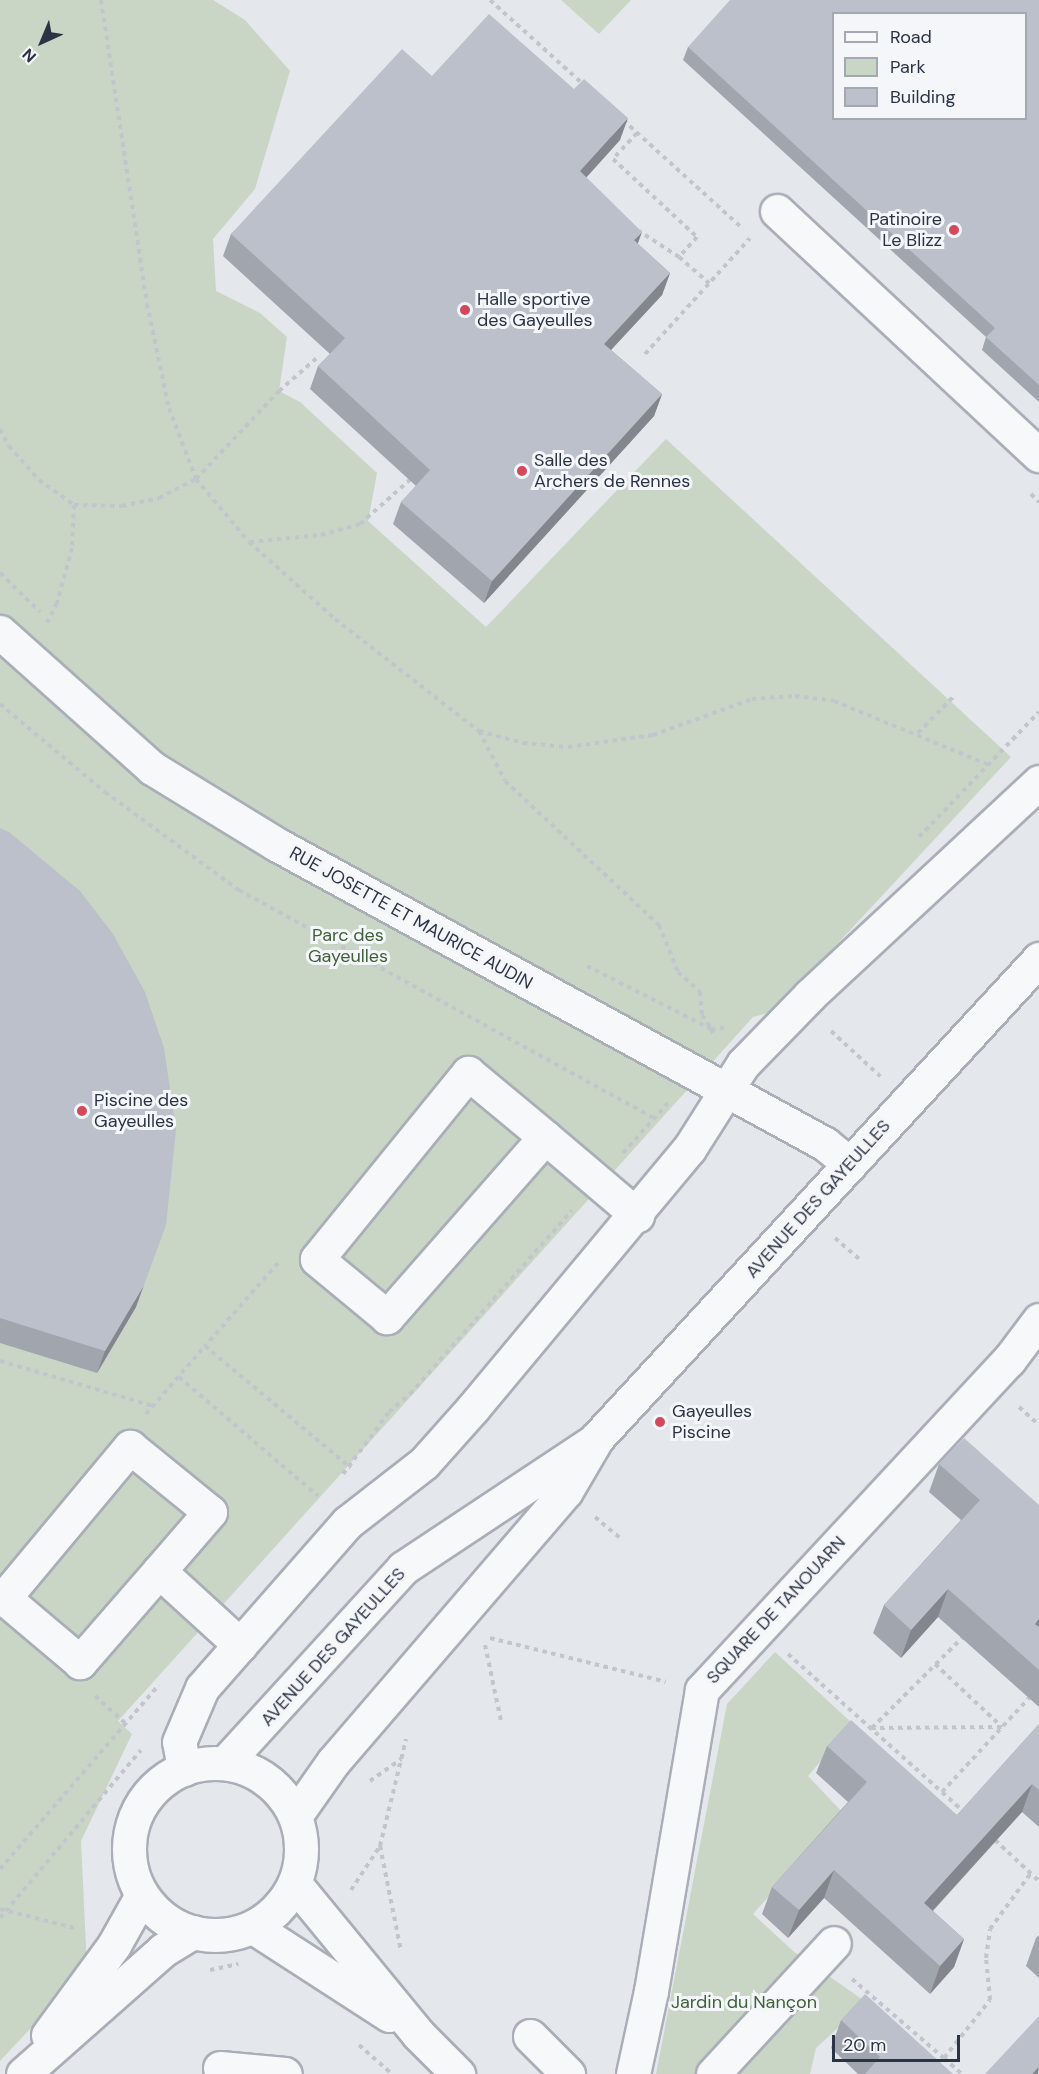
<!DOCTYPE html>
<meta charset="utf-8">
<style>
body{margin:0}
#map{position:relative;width:1039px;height:2074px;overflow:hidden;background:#e4e7ec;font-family:"DM Sans",sans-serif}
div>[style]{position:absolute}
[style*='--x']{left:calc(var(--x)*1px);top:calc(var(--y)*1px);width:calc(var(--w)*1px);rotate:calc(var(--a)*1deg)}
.green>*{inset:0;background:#c9d6c5}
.path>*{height:4px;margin-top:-2px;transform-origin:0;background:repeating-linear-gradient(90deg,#c2c5cb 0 4.5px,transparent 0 9px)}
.roads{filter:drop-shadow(2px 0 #a9aeb7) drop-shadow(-2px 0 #a9aeb7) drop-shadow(0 2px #a9aeb7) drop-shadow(0 -2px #a9aeb7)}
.minor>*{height:33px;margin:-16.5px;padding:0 16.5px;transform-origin:16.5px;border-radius:16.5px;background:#f7f8fa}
.minor>.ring{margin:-16.5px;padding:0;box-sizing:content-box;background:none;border:33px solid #f7f8fa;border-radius:50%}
.wall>*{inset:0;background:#a1a5ae}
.shaded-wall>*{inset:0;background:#83868d}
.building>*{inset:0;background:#bbc0ca}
.dots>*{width:16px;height:16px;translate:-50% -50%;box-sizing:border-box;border:3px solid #f4f6f9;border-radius:50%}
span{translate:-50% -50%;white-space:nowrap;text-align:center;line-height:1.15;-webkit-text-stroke:6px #f4f6f9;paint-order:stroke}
.poi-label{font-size:18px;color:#2b3445}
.right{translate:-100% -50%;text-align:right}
.left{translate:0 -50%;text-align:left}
.street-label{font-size:18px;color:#2b3445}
.park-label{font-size:18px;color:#3f6138}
.legend{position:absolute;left:832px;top:12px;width:195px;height:108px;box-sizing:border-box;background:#f4f6f9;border:2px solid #a4a8b1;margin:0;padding:8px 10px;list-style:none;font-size:18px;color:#2b3445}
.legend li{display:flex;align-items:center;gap:12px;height:30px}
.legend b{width:30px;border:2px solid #a4a8b1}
.north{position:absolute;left:12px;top:12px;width:60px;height:60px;-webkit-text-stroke:4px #f4f6f9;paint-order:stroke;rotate:224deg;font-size:16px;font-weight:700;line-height:24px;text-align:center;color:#2b3445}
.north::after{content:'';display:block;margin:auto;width:21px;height:27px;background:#2b3445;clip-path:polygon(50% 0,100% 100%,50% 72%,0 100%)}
.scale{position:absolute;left:832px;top:2035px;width:128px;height:27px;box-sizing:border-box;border:3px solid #2b3445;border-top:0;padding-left:8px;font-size:18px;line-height:21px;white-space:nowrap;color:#2b3445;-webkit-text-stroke:4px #f4f6f9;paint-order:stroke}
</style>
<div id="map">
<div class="green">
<i style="clip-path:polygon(0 0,213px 0,245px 20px,290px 71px,255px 189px,213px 239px,216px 291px,260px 313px,287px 337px,279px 391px,300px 402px,377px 473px,368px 521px,486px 627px,666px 439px,1011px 757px,775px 1011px,753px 1017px,118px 1721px,132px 1734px,81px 1841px,87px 1968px,0 2061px)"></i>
<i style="clip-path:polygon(561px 0,631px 0,599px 34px)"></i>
<i style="clip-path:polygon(775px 1652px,853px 1724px,808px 1776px,843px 1813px,753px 1914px,793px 1951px,866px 2002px,816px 2048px,810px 2074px,656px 2074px,727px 1704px)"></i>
</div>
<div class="path">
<i style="--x:101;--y:0;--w:307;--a:81.4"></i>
<i style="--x:147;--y:304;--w:106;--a:78.1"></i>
<i style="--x:169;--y:408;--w:76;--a:69.2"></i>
<i style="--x:196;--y:479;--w:82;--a:49.9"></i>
<i style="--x:249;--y:542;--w:115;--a:41.8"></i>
<i style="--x:335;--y:619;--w:182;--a:37.9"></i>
<i style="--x:479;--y:731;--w:46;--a:15.3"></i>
<i style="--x:523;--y:743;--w:45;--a:5.1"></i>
<i style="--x:568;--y:747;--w:86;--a:-8"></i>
<i style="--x:653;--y:735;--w:105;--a:-20"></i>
<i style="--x:752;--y:699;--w:43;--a:-4"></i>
<i style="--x:795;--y:696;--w:39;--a:7"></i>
<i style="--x:834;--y:701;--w:168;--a:22.4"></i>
<i style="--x:490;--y:0;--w:127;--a:42.1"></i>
<i style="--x:623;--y:120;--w:158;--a:42.2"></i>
<i style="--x:637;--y:133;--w:35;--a:133"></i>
<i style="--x:613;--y:159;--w:115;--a:42.9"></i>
<i style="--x:697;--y:237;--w:27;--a:132"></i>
<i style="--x:679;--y:257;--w:48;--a:-147"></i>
<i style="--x:679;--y:257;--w:40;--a:41"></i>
<i style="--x:645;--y:354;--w:156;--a:-47.8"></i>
<i style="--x:0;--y:429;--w:19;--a:62"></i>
<i style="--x:9;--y:446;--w:45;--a:48.6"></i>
<i style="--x:39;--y:480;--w:43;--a:35.5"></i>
<i style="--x:74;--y:505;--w:43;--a:92.7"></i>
<i style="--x:72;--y:548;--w:57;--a:105.3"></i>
<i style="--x:57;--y:603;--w:22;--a:117"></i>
<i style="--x:1031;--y:494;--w:11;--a:45"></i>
<i style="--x:74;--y:505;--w:48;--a:1.2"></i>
<i style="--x:122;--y:506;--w:38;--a:-12"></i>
<i style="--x:159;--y:498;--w:42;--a:-27.2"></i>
<i style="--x:196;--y:479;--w:121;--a:-46.7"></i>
<i style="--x:279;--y:391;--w:52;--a:-41.1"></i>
<i style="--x:250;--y:542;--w:71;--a:-5.6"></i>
<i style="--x:321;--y:535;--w:41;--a:-15.8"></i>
<i style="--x:360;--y:524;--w:69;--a:-41.5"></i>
<i style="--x:0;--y:573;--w:56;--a:44.3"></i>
<i style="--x:0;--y:704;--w:137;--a:40"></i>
<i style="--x:105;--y:792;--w:166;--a:36.2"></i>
<i style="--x:239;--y:890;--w:474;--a:28.8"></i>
<i style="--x:479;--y:731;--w:56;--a:62.5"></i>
<i style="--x:505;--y:781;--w:211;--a:43.1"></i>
<i style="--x:659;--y:925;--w:51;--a:68"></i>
<i style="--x:678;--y:972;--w:30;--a:42"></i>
<i style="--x:700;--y:992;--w:23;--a:85"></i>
<i style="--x:702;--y:1015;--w:17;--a:57"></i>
<i style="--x:711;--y:1029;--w:13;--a:-4"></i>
<i style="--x:918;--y:733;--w:53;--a:-45.8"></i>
<i style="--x:919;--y:837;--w:173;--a:-46.2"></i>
<i style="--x:587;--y:966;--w:139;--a:26.9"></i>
<i style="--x:711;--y:1029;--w:9;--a:63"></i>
<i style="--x:831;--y:1031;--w:67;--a:42.6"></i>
<i style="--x:623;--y:1153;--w:67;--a:-48"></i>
<i style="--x:835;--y:1238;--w:35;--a:41"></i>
<i style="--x:278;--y:1263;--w:111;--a:131.3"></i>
<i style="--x:205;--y:1346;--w:190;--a:39.9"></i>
<i style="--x:0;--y:1361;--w:159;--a:16.4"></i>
<i style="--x:179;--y:1377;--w:183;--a:40.6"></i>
<i style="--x:1019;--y:1407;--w:27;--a:42"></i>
<i style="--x:146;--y:1414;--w:90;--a:-49.1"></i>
<i style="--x:343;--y:1474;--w:77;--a:-53.4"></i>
<i style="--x:389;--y:1412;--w:28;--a:-41"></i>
<i style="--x:410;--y:1394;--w:245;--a:-48.6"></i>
<i style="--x:595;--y:1517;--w:33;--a:40"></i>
<i style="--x:490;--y:1638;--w:181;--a:14"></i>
<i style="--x:485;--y:1645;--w:78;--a:78.1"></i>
<i style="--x:788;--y:1654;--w:238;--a:41.9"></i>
<i style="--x:935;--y:1664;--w:92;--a:43.2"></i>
<i style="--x:95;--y:1696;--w:40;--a:42"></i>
<i style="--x:871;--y:1728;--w:131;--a:-0.4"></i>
<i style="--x:872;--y:1728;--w:127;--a:-45"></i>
<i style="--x:370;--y:1781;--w:38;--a:-35"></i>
<i style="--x:942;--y:1792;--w:128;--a:-47.2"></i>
<i style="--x:995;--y:1840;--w:60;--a:43"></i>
<i style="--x:380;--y:1846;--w:107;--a:78.7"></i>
<i style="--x:0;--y:1869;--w:243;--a:-49.2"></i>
<i style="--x:351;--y:1890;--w:53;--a:-56.6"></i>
<i style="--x:380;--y:1846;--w:110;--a:-76.3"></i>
<i style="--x:0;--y:1909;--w:81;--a:14.4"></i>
<i style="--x:0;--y:1918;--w:219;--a:-50"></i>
<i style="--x:210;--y:1970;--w:29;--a:-12"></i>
<i style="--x:852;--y:1979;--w:121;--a:40.7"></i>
<i style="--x:944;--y:2058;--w:74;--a:-51.6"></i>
<i style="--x:990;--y:2000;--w:42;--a:-95.4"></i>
<i style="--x:986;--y:1958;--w:29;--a:-82"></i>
<i style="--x:990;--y:1929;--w:69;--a:-53.8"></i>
<i style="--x:359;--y:2045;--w:44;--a:41.3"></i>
<i style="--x:944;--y:2058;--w:24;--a:42"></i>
</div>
<div class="roads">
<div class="minor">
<i style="--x:777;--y:211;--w:358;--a:43"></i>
<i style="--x:0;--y:632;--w:204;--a:41.8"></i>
<i style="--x:152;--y:768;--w:145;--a:31.5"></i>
<i style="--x:276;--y:844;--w:626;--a:28.65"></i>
<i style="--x:825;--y:1144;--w:32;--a:39"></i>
<i style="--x:545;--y:1137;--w:240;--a:131.3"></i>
<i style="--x:387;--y:1317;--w:91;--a:-140.4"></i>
<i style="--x:317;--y:1259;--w:240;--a:-50.9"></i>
<i style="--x:468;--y:1073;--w:100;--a:39.7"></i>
<i style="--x:545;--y:1137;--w:121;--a:40.3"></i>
<i style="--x:159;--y:1571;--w:121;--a:131"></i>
<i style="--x:80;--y:1662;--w:99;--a:-139.9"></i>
<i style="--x:4;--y:1598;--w:197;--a:-50.2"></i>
<i style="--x:130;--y:1447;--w:103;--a:39.1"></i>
<i style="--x:210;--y:1512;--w:78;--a:130.8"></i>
<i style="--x:159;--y:1571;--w:110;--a:42.4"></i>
<i class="ring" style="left:129px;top:1763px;width:139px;height:139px"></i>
<i style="--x:225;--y:1763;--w:264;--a:-47.6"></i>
<i style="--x:403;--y:1568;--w:226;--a:-33.6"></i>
<i style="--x:184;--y:1769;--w:27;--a:-100"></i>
<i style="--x:179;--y:1742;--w:59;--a:-66.9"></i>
<i style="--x:202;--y:1688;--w:221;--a:-48.7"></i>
<i style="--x:348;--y:1522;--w:96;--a:-37.8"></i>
<i style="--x:424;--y:1463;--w:74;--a:-48.3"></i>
<i style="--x:473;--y:1408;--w:337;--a:-50.2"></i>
<i style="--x:689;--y:1149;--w:101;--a:-57.6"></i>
<i style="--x:743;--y:1064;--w:96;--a:-45.8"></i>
<i style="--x:810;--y:995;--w:313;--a:-42.9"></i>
<i style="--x:295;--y:1816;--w:66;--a:-54.9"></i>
<i style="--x:333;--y:1762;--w:357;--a:-49.3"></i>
<i style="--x:566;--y:1491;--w:61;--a:-59.7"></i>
<i style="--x:597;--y:1438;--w:652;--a:-47.3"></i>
<i style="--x:295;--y:1884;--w:194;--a:50.6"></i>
<i style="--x:418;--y:2034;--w:57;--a:45"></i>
<i style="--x:253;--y:1927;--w:162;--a:32.9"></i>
<i style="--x:48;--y:2035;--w:112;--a:-53.7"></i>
<i style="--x:114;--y:1945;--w:57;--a:-60.8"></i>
<i style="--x:530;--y:2036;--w:54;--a:45"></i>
<i style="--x:220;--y:2068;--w:65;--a:5.3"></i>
<i style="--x:23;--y:2074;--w:187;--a:-41.5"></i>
<i style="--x:163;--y:1950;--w:35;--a:-31"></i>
<i style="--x:633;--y:2074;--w:85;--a:-77.8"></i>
<i style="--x:651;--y:1991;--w:305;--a:-80.4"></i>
<i style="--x:702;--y:1690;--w:451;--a:-47.1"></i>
<i style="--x:1009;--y:1360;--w:50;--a:-53.1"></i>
<i style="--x:713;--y:2074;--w:178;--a:-47.3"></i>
</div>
</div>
<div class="wall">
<i style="clip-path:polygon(1039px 0,1039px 402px,982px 350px,986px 337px,683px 60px,688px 47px)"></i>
<i style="clip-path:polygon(432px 76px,620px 140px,586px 178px,638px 244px,670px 273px,662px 295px,611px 350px,662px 394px,654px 416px,484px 603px,393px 524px,401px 502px,416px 486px,310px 389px,318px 366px,330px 354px,223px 256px,231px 234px)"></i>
<i style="clip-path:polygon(0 828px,136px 1307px,97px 1373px,0 1343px)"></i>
<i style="clip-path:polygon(939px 1464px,1039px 1505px,1039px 1707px,938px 1617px,901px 1658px,873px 1633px,884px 1605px,961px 1520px,929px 1492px)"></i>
<i style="clip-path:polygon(1039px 1724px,1039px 1827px,1022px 1812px,933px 1911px,964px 1939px,954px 1967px,930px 1994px,824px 1898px,788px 1938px,762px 1914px,772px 1887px,848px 1802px,816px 1773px,827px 1746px,957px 1815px)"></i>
<i style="clip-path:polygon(1039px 1935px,1039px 1978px,1026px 1966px,1036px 1938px)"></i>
<i style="clip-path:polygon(841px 2020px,953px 2074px,858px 2074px,831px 2048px)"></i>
</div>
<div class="shaded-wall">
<i style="clip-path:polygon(628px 118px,620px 140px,572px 193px,580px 171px)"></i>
<i style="clip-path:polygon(642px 232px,634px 254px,634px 240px)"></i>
<i style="clip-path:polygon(670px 273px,662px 295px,596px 366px,604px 344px)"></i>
<i style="clip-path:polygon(662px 394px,654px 416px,484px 603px,492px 581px)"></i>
<i style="clip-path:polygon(144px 1285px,136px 1307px,97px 1373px,105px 1351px)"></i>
<i style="clip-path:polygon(948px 1589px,938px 1617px,901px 1658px,911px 1630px)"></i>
<i style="clip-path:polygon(1039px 1619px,1039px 1635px,1035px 1624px)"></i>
<i style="clip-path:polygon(1032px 1784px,1022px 1812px,914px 1931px,924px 1903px)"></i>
<i style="clip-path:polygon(834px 1870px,824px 1898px,788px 1938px,799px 1910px)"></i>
<i style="clip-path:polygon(964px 1939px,954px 1967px,930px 1994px,940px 1966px)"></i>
<i style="clip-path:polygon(1039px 2066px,1038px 2074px,1032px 2074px)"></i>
</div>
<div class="building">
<i style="clip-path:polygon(evenodd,730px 0,1039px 0,1039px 385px,986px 337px,995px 328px,688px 47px,730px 0,834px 14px,1026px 14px,1026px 118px,834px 118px,834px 14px)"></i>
<i style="clip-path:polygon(489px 14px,574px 89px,584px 79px,628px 118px,580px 171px,642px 232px,634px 240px,670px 273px,604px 344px,662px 394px,492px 581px,401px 502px,430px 470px,318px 366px,345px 338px,231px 234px,402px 49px,432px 76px)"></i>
<i style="clip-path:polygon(0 828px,9px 832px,80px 891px,113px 934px,145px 992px,164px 1048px,176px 1130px,166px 1225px,144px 1285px,105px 1351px,0 1318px)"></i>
<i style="clip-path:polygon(964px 1438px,1039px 1505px,1039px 1619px,1035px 1624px,1039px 1627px,1039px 1670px,948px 1589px,911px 1630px,884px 1605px,980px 1500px,939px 1464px)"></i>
<i style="clip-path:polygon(851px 1720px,957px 1815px,1039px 1724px,1039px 1790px,1032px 1784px,924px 1903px,964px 1939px,940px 1966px,834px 1870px,799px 1910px,772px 1887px,867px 1782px,827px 1746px)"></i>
<i style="clip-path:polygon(865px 1994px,953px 2074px,865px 2074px,880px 2057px,841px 2020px)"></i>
<i style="clip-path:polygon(1039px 2016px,1039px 2066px,1032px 2074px,985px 2074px)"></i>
</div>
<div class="dots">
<i style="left:954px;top:230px;background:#d1495b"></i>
<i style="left:465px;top:310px;background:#d1495b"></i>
<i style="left:522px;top:471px;background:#d1495b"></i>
<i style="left:82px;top:1111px;background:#d1495b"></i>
<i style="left:660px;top:1422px;background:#d1495b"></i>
</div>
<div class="poi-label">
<span class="right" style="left:942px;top:230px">Patinoire<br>Le Blizz</span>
<span class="left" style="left:477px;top:310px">Halle sportive<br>des Gayeulles</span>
<span class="left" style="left:534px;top:471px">Salle des<br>Archers de Rennes</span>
<span class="left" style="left:94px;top:1111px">Piscine des<br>Gayeulles</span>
<span class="left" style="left:672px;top:1422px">Gayeulles<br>Piscine</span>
</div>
<div class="street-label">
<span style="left:411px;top:918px;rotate:29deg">RUE JOSETTE ET MAURICE AUDIN</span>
<span style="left:818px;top:1199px;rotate:-48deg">AVENUE DES GAYEULLES</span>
<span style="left:776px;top:1610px;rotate:-47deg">SQUARE DE TANOUARN</span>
<span style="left:333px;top:1647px;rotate:-48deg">AVENUE DES GAYEULLES</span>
</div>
<div class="park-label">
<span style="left:348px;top:946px">Parc des<br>Gayeulles</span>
<span style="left:744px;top:2002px">Jardin du Nançon</span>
</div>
<ul class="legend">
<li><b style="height:8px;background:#f7f8fa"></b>Road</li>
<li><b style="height:16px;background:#c9d6c5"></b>Park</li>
<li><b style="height:16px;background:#bbc0ca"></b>Building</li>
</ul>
<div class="north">N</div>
<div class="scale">20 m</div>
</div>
